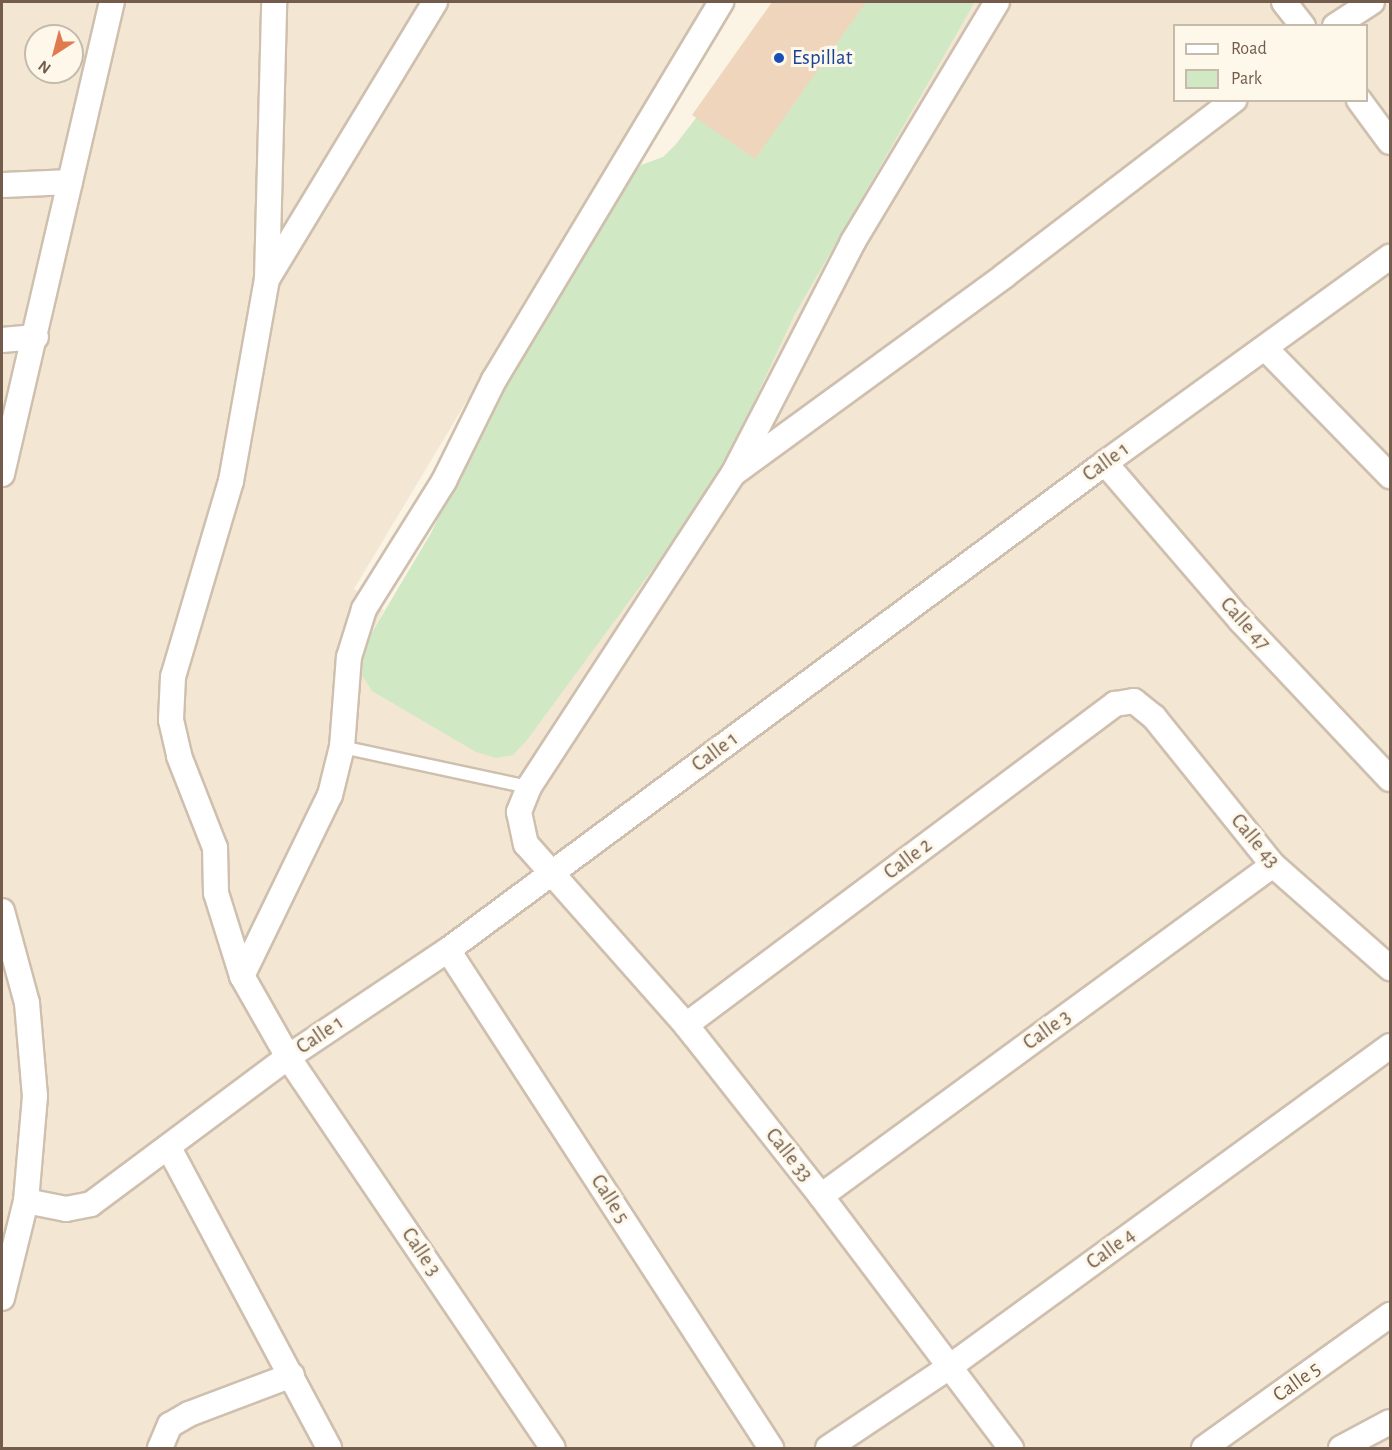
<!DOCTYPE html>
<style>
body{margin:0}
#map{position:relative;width:1392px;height:1450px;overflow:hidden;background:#fbf4e5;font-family:"Alegreya Sans",sans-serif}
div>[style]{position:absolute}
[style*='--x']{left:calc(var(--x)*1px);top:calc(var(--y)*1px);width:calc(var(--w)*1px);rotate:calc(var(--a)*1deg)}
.residential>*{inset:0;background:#f3e7d3}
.green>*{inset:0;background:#d0e8c4}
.building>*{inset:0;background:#f0d5bd}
.roads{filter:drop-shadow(2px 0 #cfbfae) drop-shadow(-2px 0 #cfbfae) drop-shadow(0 2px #cfbfae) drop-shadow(0 -2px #cfbfae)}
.service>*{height:12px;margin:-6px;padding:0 6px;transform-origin:6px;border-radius:6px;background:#fff}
.minor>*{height:24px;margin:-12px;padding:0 12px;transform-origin:12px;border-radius:12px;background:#fff}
.dots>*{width:16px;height:16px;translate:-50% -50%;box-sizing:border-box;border:3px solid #fef8eb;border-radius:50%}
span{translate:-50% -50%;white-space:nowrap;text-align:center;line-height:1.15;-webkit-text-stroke:6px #fef8eb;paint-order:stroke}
.transit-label{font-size:21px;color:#164399}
.left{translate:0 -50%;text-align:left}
.street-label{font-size:21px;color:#735c4b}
.frame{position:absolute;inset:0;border:3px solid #735c4b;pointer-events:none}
.legend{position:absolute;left:1173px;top:24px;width:195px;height:78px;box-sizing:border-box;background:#fef8eb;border:2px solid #c6baab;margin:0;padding:8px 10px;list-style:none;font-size:18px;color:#735c4b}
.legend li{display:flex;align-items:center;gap:12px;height:30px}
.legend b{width:30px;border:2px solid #c6baab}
.north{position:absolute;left:24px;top:24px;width:60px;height:60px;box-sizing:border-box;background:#fef8eb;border:2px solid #c6baab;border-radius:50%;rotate:216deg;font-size:16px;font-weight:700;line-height:24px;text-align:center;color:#735c4b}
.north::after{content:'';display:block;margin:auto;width:21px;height:27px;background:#e17a4e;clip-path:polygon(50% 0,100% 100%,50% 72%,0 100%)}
</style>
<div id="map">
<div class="residential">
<i style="clip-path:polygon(evenodd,2px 2px,706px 2px,354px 589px,384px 610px,365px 644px,683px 528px,733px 447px,794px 316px,975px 2px,1390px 2px,1390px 1448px,2px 1448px,2px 2px,1174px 26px,1366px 26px,1366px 100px,1174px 100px,1174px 26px,2px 2px,36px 36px,72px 36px,72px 72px,36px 72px,36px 36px)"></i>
</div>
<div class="green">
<i style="clip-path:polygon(785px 2px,975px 2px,794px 316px,733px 447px,683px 528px,527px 740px,513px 755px,496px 758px,476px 752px,372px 691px,363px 677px,359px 660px,365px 644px,431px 533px,489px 411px,611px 204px,641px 165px,663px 157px,676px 144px)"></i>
</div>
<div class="building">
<i style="clip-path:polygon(772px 2px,866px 2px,755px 159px,692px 115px)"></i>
</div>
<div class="roads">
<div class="service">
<i style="--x:342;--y:747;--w:191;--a:12.1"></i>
</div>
<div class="minor">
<i style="--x:435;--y:2;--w:324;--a:121.2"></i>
<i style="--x:267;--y:279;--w:205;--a:100.1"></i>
<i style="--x:231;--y:481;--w:204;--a:106.5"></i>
<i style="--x:173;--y:677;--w:43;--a:92.7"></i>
<i style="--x:171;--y:720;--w:37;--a:77"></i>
<i style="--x:179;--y:756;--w:99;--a:68.6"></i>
<i style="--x:215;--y:848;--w:45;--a:88.7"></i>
<i style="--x:216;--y:893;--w:87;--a:72.6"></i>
<i style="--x:242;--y:976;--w:93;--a:60.4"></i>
<i style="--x:288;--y:1057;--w:472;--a:55.9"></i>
<i style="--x:997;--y:2;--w:280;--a:121"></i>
<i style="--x:853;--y:242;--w:261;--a:117.3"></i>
<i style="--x:733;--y:474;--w:374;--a:123.1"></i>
<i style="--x:529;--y:787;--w:27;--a:112"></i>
<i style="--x:519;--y:812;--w:33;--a:78"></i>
<i style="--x:526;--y:844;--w:242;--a:48.5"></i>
<i style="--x:686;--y:1025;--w:218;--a:51.7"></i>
<i style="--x:821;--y:1196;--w:316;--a:53"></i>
<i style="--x:1284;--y:2;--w:31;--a:52"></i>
<i style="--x:1335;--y:26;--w:44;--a:-33"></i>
<i style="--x:1359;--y:100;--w:52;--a:53.6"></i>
<i style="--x:2;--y:185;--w:68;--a:-2.5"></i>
<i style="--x:267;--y:278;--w:276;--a:-88.5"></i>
<i style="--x:2;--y:340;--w:34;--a:-5"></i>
<i style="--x:1265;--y:348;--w:179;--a:45.7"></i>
<i style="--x:1105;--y:463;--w:208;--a:49.3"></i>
<i style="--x:1241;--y:621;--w:217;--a:46.7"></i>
<i style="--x:737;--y:471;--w:331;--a:-36.1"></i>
<i style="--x:1004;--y:276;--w:290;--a:-37.4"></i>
<i style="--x:2;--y:474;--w:485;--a:-76.9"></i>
<i style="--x:2;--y:911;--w:95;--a:74.8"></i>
<i style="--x:27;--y:1003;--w:93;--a:85.1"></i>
<i style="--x:35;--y:1096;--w:105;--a:94.9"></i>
<i style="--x:26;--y:1201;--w:100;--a:103.9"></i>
<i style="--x:448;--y:950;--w:594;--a:57.03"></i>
<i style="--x:242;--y:976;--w:201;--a:-64.1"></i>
<i style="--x:330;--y:795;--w:49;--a:-76"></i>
<i style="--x:342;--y:747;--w:90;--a:-85.6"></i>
<i style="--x:349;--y:657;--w:50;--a:-72.6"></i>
<i style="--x:364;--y:609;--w:151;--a:-58"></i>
<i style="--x:444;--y:481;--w:113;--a:-63.7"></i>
<i style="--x:494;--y:380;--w:441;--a:-59"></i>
<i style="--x:686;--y:1025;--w:536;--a:-36.81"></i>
<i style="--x:1115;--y:704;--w:19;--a:-9"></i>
<i style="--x:1134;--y:701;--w:26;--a:39"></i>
<i style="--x:1154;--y:717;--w:190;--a:51.2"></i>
<i style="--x:1273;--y:865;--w:156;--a:41.4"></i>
<i style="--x:169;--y:1148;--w:340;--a:61.9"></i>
<i style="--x:821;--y:1196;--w:560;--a:-36.22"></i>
<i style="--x:26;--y:1201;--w:41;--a:11.3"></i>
<i style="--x:66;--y:1209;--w:25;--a:-11"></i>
<i style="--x:91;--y:1204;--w:246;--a:-36.7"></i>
<i style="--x:288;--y:1057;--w:192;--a:-33.8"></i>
<i style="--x:448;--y:950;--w:818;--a:-36.55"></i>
<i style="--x:1105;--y:463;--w:352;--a:-35.9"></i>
<i style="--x:160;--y:1448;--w:25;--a:-67"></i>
<i style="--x:170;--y:1425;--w:22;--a:-30"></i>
<i style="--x:189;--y:1414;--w:110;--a:-20.7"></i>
<i style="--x:828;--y:1448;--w:144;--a:-33.7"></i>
<i style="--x:948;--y:1368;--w:547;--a:-36.07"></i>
<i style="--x:1204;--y:1448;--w:229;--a:-35.6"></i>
<i style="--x:1341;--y:1448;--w:55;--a:-28"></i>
</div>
</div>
<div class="dots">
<i style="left:779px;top:58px;background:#1a4fb4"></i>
</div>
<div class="transit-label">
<span class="left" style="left:792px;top:58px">Espillat</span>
</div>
<div class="street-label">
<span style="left:1106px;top:462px;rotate:-36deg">Calle 1</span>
<span style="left:1245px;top:624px;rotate:48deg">Calle 47</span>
<span style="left:715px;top:752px;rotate:-37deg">Calle 1</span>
<span style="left:1255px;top:841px;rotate:50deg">Calle 43</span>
<span style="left:908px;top:859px;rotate:-37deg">Calle 2</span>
<span style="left:1047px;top:1030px;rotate:-36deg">Calle 3</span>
<span style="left:320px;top:1035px;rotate:-34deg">Calle 1</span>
<span style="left:789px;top:1155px;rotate:51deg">Calle 33</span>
<span style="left:610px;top:1199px;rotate:57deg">Calle 5</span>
<span style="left:1111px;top:1249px;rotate:-36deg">Calle 4</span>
<span style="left:421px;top:1252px;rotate:56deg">Calle 3</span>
<span style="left:1297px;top:1382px;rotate:-36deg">Calle 5</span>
</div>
<div class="frame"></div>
<ul class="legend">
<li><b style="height:8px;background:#fff"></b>Road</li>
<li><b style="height:16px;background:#d0e8c4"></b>Park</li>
</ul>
<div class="north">N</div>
</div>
